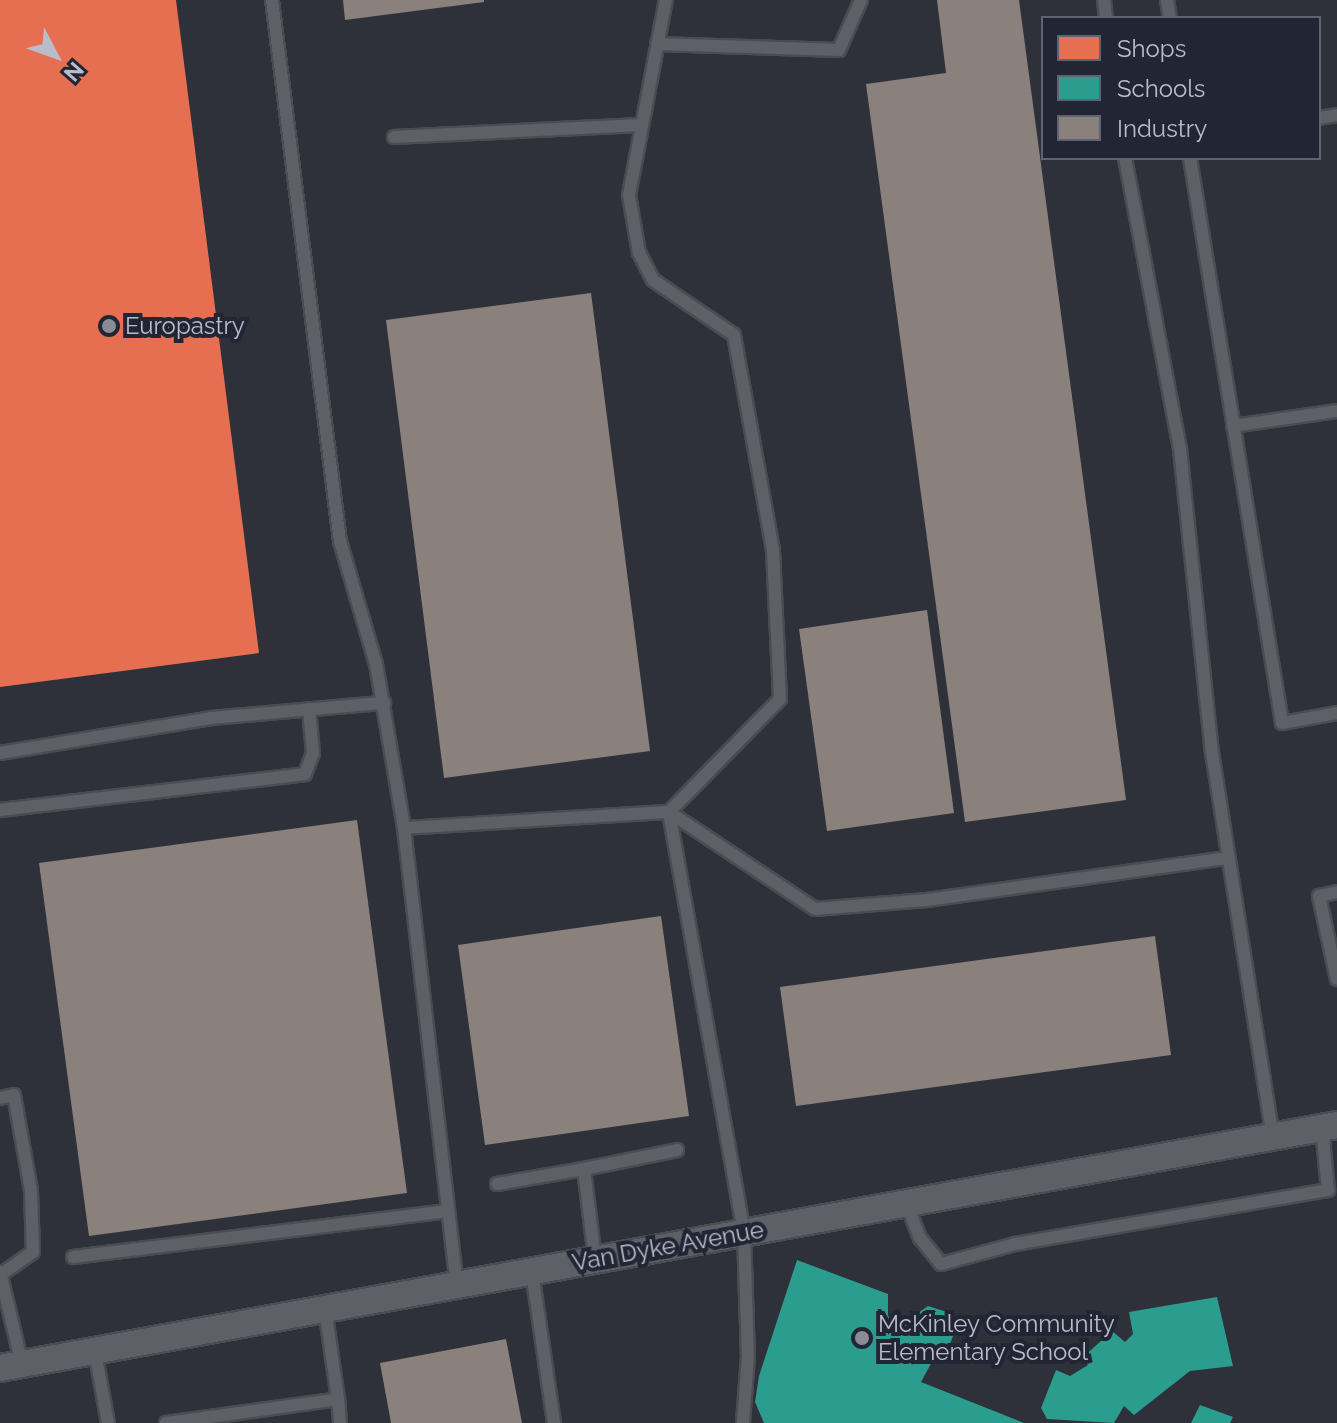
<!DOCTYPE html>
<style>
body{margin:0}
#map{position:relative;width:1337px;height:1423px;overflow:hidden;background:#2e3139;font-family:Raleway,sans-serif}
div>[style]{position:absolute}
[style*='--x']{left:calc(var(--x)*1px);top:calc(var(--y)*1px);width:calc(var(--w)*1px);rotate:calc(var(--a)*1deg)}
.shops>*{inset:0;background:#e76f51}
.schools>*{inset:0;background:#2a9d8f}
.industry>*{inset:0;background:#8a817c}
.roads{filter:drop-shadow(2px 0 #4a4c52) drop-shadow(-2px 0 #4a4c52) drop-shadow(0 2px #4a4c52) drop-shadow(0 -2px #4a4c52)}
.service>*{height:12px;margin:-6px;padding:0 6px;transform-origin:6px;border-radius:6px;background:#5e6068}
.minor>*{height:26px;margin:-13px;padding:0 13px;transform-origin:13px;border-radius:13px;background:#5e6068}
.dots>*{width:22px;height:22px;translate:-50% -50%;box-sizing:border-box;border:4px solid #222634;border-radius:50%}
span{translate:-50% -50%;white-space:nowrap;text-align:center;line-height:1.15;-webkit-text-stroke:8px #222634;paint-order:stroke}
.poi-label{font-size:24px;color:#babdc9}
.left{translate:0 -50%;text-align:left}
.street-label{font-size:24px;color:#babdc9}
.legend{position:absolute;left:1041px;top:16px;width:280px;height:144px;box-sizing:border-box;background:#222634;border:2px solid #5f6270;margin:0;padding:10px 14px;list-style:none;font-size:24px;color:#babdc9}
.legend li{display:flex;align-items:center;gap:16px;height:40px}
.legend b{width:40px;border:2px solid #5f6270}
.north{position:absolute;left:16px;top:16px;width:80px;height:80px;-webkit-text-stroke:6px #222634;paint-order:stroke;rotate:131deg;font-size:22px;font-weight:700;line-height:32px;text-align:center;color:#babdc9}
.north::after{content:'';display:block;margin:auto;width:28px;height:36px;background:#babdc9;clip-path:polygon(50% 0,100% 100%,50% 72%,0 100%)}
</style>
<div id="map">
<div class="shops">
<i style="clip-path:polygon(0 0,176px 0,259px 653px,0 687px)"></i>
</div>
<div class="schools">
<i style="clip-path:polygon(797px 1260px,888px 1294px,888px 1316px,901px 1325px,928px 1306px,950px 1313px,956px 1328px,949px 1347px,934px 1358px,921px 1382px,1024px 1423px,764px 1423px,755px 1402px,759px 1376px)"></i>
<i style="clip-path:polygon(1217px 1297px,1233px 1366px,1190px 1371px,1134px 1415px,1124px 1406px,1114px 1423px,1047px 1419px,1041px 1408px,1056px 1370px,1070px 1376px,1088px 1365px,1081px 1359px,1112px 1331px,1125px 1342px,1133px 1334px,1129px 1312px)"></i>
<i style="clip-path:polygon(1200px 1405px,1233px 1417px,1230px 1423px,1191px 1423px)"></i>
</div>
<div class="industry">
<i style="clip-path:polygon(343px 0,484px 0,484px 2px,345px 20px)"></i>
<i style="clip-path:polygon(937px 0,1019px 0,1126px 800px,965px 822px,866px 84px,946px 73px)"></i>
<i style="clip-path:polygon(591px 293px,650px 751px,444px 778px,386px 320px)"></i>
<i style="clip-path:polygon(927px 610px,954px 813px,827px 831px,799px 629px)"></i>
<i style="clip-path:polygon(357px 820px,407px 1193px,89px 1236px,39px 863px)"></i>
<i style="clip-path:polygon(661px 916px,689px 1116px,485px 1145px,458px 945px)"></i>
<i style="clip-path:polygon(1155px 936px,1171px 1055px,796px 1106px,780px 987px)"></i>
<i style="clip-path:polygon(506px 1339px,522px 1423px,391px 1423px,380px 1363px)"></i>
</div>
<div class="roads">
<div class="service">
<i style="--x:272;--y:0;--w:545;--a:82.84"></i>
<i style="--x:340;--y:541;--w:128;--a:73.7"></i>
<i style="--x:376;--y:664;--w:166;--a:80.3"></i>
<i style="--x:404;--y:828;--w:461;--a:83.4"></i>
<i style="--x:1104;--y:0;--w:18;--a:84"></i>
<i style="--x:1167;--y:0;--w:18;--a:81"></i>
<i style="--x:657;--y:44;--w:182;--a:1.9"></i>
<i style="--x:839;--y:50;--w:55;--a:-66.3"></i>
<i style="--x:1319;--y:118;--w:18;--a:-9"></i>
<i style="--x:394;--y:137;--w:246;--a:-2.8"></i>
<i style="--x:1125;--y:158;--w:296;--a:79.3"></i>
<i style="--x:1180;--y:449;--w:299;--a:84"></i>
<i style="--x:1211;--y:746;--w:396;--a:81"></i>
<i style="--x:1190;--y:158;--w:572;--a:80.75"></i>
<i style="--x:1282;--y:723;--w:56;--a:-10.3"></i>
<i style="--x:1233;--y:426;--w:105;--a:-8.2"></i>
<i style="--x:0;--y:753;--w:214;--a:-9.4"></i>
<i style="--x:211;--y:718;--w:174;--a:-5"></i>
<i style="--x:0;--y:810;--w:307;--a:-6.7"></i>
<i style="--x:305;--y:774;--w:22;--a:-69"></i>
<i style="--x:313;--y:753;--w:44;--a:-95.2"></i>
<i style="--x:669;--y:812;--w:427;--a:79.9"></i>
<i style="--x:744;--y:1232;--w:124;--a:88.2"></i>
<i style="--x:748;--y:1356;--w:67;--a:94.3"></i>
<i style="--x:669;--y:812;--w:175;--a:33.6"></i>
<i style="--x:815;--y:909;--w:112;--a:-4.6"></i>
<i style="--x:927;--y:900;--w:303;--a:-8"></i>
<i style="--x:404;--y:828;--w:265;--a:-3.5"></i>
<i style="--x:669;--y:812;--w:158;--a:-45.5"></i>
<i style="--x:780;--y:699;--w:149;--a:-92.7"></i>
<i style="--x:773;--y:550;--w:219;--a:-100.3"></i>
<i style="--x:734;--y:335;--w:98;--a:-145.8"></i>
<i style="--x:653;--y:280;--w:30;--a:-117"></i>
<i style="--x:639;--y:253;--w:59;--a:-99.8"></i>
<i style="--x:629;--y:195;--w:198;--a:-79.3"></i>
<i style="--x:1337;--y:892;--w:18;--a:167"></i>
<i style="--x:1319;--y:896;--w:85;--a:77.8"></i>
<i style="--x:0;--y:1098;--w:14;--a:-12"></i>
<i style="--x:14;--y:1095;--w:97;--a:79.9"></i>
<i style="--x:31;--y:1190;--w:62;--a:88.2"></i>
<i style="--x:33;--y:1252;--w:38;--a:145"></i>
<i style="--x:497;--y:1184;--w:88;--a:-9.8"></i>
<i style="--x:906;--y:1202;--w:39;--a:69"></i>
<i style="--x:920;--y:1238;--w:33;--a:51"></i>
<i style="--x:941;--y:1264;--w:77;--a:-15.1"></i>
<i style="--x:1015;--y:1244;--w:318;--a:-9.8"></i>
<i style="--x:1328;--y:1190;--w:62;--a:-95.5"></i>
<i style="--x:73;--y:1257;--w:378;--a:-7"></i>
<i style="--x:595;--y:1259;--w:91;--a:-97"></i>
<i style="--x:584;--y:1169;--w:95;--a:-11.5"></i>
<i style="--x:0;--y:1272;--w:95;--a:76.6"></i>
<i style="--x:532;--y:1272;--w:153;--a:81.7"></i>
<i style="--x:95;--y:1351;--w:73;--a:79.8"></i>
<i style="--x:338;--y:1399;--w:24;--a:85"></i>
<i style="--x:166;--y:1423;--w:174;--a:-7.9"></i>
<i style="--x:338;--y:1399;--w:91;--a:-98.2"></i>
</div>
<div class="minor">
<i style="--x:0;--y:1368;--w:1359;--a:-10.3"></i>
</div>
</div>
<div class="dots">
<i style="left:109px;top:326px;background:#898c97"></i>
<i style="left:862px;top:1338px;background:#898c97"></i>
</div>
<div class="poi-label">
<span class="left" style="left:125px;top:326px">Europastry</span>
<span class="left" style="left:878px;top:1338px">McKinley Community<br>Elementary School</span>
</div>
<div class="street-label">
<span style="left:668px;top:1246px;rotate:-10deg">Van Dyke Avenue</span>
</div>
<ul class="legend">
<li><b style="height:22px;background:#e76f51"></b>Shops</li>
<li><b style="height:22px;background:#2a9d8f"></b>Schools</li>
<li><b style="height:22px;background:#8a817c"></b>Industry</li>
</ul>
<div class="north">N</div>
</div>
